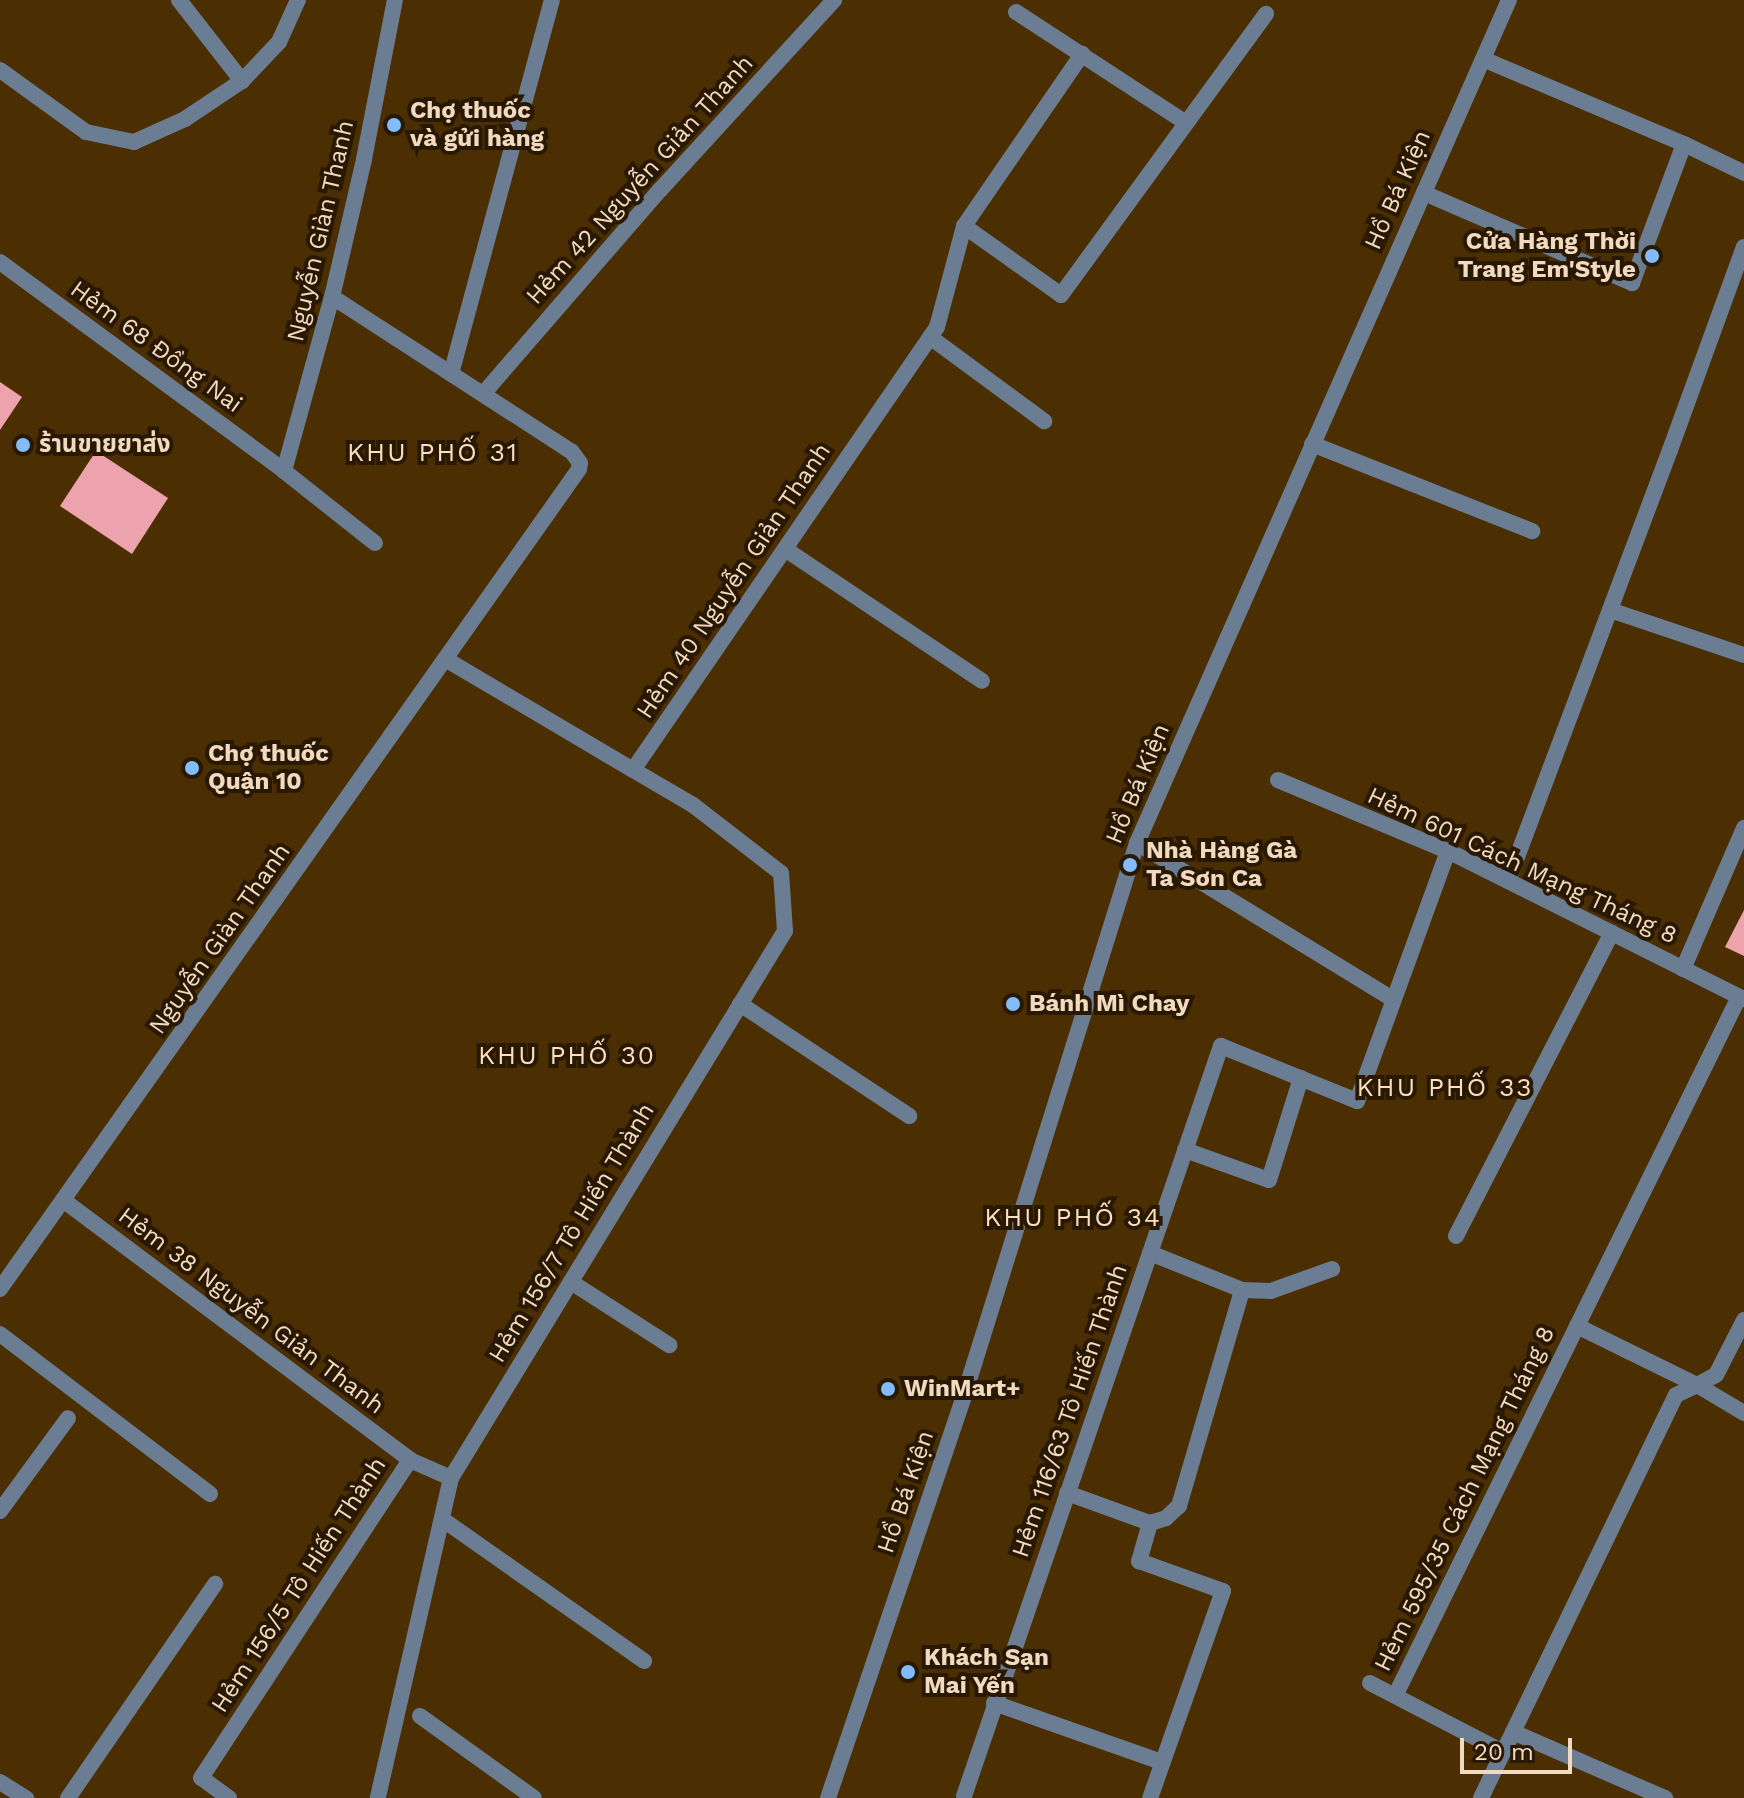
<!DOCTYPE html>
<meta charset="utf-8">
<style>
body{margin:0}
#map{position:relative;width:1744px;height:1798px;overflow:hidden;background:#4b2e01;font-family:"Work Sans","Noto Sans Thai",sans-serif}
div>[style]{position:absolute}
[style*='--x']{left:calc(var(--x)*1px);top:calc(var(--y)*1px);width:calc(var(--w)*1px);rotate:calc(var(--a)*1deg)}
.building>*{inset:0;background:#eca3ad}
.lane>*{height:16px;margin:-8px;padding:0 8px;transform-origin:8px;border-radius:8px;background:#6a7d92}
.street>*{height:16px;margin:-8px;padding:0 8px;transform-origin:8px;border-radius:8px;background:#6a7d92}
.dots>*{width:22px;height:22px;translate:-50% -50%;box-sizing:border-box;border:4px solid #291803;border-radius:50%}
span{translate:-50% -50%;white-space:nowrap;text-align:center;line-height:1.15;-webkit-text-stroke:8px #291803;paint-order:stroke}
.poi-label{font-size:24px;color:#f2dac0;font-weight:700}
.left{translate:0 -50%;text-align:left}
.right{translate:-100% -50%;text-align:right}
.street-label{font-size:24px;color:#f2dac0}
.neighbourhood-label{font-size:26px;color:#fbdfbf;letter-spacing:2px}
.scale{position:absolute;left:1460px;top:1738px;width:112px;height:36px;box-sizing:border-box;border:4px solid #f2dac0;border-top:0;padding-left:10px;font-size:24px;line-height:28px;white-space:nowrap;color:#f2dac0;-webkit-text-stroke:6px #291803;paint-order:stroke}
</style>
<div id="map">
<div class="building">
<i style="clip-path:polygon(0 382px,22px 397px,0 430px)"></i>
<i style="clip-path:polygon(96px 451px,168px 498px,132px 554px,60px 506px)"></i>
<i style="clip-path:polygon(1744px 910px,1744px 956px,1725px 947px)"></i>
</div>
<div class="lane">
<i style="--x:1016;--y:12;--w:203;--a:33.1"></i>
<i style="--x:1684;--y:144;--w:67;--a:25.8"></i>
<i style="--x:451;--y:374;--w:387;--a:-74.9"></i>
<i style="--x:1670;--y:450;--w:216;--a:-70"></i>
<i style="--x:1278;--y:780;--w:184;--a:22.7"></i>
<i style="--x:1185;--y:1150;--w:89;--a:19.7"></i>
<i style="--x:1269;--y:1180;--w:107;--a:-72.6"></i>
<i style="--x:1150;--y:1253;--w:99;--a:21.9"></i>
<i style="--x:1242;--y:1290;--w:29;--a:2"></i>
<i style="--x:1271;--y:1291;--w:65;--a:-19.8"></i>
<i style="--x:1067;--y:1493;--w:88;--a:19.9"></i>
<i style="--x:1150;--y:1523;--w:40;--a:106"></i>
<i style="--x:1139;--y:1561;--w:89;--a:19.7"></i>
<i style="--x:1223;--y:1591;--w:219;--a:109.4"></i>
<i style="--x:1150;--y:1523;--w:17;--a:-17"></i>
<i style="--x:1166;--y:1518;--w:18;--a:-43"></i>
<i style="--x:1179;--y:1506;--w:225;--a:-73.7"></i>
<i style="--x:1370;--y:1683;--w:150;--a:27.4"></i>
<i style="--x:1503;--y:1752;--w:22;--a:-63"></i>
<i style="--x:1513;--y:1732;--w:166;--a:23.5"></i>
<i style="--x:1396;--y:1694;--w:777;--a:-63.8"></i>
<i style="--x:994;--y:1703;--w:178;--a:19.4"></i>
<i style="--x:1513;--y:1732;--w:374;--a:-64.2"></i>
<i style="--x:1676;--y:1395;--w:23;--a:-25"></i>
<i style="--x:964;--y:1796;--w:793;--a:-71.09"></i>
<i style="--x:1221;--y:1046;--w:147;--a:22"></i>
<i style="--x:1481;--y:1798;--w:51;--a:-64.4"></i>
</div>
<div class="street">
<i style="--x:179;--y:0;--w:103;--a:52.1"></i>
<i style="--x:0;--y:70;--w:106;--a:35.8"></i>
<i style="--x:86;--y:132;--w:49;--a:11.8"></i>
<i style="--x:134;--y:142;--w:56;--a:-24.3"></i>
<i style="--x:185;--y:119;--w:69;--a:-33.7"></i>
<i style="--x:242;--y:81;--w:54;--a:-46.5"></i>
<i style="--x:279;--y:42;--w:46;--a:-65.7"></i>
<i style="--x:1424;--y:193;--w:227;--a:23.4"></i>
<i style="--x:1632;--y:283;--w:148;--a:-69.5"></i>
<i style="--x:1684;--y:144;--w:218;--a:-157.1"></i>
<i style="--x:964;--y:226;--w:119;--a:35.4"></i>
<i style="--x:1061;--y:295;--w:348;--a:-53.9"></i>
<i style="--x:0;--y:262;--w:353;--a:36.3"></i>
<i style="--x:284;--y:471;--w:116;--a:38.4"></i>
<i style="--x:930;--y:337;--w:142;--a:36.4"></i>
<i style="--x:483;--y:394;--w:270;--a:-49.1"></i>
<i style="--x:660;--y:190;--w:258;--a:-47.5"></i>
<i style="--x:1312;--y:444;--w:237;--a:21.6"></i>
<i style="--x:284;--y:471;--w:180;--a:-74.6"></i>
<i style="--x:332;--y:297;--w:142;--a:-76.9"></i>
<i style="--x:364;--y:159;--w:162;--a:-79"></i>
<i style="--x:785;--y:549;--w:237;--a:33.8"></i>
<i style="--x:1610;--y:610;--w:141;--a:18.6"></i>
<i style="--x:447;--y:660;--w:216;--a:30.6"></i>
<i style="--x:633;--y:770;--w:537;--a:-55.54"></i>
<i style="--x:937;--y:327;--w:105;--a:-75"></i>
<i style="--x:964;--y:226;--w:209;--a:-55.5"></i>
<i style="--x:1137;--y:843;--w:300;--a:31.4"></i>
<i style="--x:1508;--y:881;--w:460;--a:-69.4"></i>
<i style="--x:1683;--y:969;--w:154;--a:-66.6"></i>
<i style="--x:740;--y:1004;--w:203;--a:33.5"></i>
<i style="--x:1357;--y:1101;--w:266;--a:-70"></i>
<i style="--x:1448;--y:851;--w:331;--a:26.6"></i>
<i style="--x:63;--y:1200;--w:434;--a:36.8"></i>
<i style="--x:1456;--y:1236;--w:341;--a:-62.8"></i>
<i style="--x:571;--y:1282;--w:117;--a:32.7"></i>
<i style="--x:0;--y:1289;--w:1004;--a:-54.77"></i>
<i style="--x:579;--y:469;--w:6;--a:-81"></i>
<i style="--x:580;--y:463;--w:14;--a:-126"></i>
<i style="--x:572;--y:452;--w:286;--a:-147.1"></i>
<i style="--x:1577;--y:1326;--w:134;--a:26.2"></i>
<i style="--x:1697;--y:1385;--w:55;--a:30.8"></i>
<i style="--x:0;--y:1334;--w:264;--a:37.3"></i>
<i style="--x:1697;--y:1385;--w:21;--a:-28"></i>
<i style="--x:1716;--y:1375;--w:62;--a:-63"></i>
<i style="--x:451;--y:1478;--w:641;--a:-58.59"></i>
<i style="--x:785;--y:931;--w:58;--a:-93.9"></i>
<i style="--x:781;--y:873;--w:111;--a:-142.3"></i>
<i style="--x:693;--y:805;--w:69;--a:-149.7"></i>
<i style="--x:0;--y:1511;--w:115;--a:-53.8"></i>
<i style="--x:442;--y:1519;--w:247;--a:35.1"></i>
<i style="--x:420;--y:1716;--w:140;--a:35.7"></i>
<i style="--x:0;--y:1782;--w:31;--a:32"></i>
<i style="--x:68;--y:1798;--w:260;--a:-55.5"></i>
<i style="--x:229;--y:1798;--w:34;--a:-144"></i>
<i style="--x:201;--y:1778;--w:381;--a:-56.7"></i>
<i style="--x:410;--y:1460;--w:45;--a:23.7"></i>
<i style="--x:451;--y:1478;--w:328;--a:102.9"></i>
<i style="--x:828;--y:1798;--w:424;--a:-71.3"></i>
<i style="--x:964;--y:1396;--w:579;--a:-72.63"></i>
<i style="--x:1137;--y:843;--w:921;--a:-66.19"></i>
</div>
<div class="dots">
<i style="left:394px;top:125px;background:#82bcfa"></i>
<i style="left:1652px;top:256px;background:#82bcfa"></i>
<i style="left:23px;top:445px;background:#82bcfa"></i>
<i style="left:192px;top:768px;background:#82bcfa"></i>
<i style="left:1130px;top:865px;background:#82bcfa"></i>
<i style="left:1013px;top:1004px;background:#82bcfa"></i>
<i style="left:888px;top:1389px;background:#82bcfa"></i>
<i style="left:908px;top:1672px;background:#82bcfa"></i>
</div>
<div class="poi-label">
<span class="left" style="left:410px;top:125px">Chợ thuốc<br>và gửi hàng</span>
<span class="right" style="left:1636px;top:256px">Cửa Hàng Thời<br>Trang Em'Style</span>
<span class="left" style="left:39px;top:445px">ร้านขายยาส่ง</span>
<span class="left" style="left:208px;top:768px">Chợ thuốc<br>Quận 10</span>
<span class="left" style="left:1146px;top:865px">Nhà Hàng Gà<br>Ta Sơn Ca</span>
<span class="left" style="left:1029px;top:1004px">Bánh Mì Chay</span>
<span class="left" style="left:904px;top:1389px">WinMart+</span>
<span class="left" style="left:924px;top:1672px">Khách Sạn<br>Mai Yến</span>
</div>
<div class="street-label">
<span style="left:640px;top:180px;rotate:-48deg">Hẻm 42 Nguyễn Giản Thanh</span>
<span style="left:1398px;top:190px;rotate:-66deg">Hồ Bá Kiện</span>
<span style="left:321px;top:231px;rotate:-77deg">Nguyễn Giàn Thanh</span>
<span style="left:156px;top:347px;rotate:36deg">Hẻm 68 Đồng Nai</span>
<span style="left:734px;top:581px;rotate:-56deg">Hẻm 40 Nguyễn Giản Thanh</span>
<span style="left:1138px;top:784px;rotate:-67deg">Hồ Bá Kiện</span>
<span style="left:1522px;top:866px;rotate:25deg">Hẻm 601 Cách Mạng Tháng 8</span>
<span style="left:220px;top:939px;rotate:-55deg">Nguyễn Giàn Thanh</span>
<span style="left:572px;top:1233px;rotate:-59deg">Hẻm 156/7 Tô Hiến Thành</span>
<span style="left:251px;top:1311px;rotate:37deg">Hẻm 38 Nguyễn Giản Thanh</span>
<span style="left:1070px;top:1411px;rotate:-71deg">Hẻm 116/63 Tô Hiến Thành</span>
<span style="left:906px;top:1492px;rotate:-71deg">Hồ Bá Kiện</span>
<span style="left:1465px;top:1499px;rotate:-64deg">Hẻm 595/35 Cách Mạng Tháng 8</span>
<span style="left:299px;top:1585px;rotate:-57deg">Hẻm 156/5 Tô Hiến Thành</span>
</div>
<div class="neighbourhood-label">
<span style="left:433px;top:453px">KHU PHỐ 31</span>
<span style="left:567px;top:1056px">KHU PHỐ 30</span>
<span style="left:1445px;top:1088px">KHU PHỐ 33</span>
<span style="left:1073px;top:1218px">KHU PHỐ 34</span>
</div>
<div class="scale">20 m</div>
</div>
